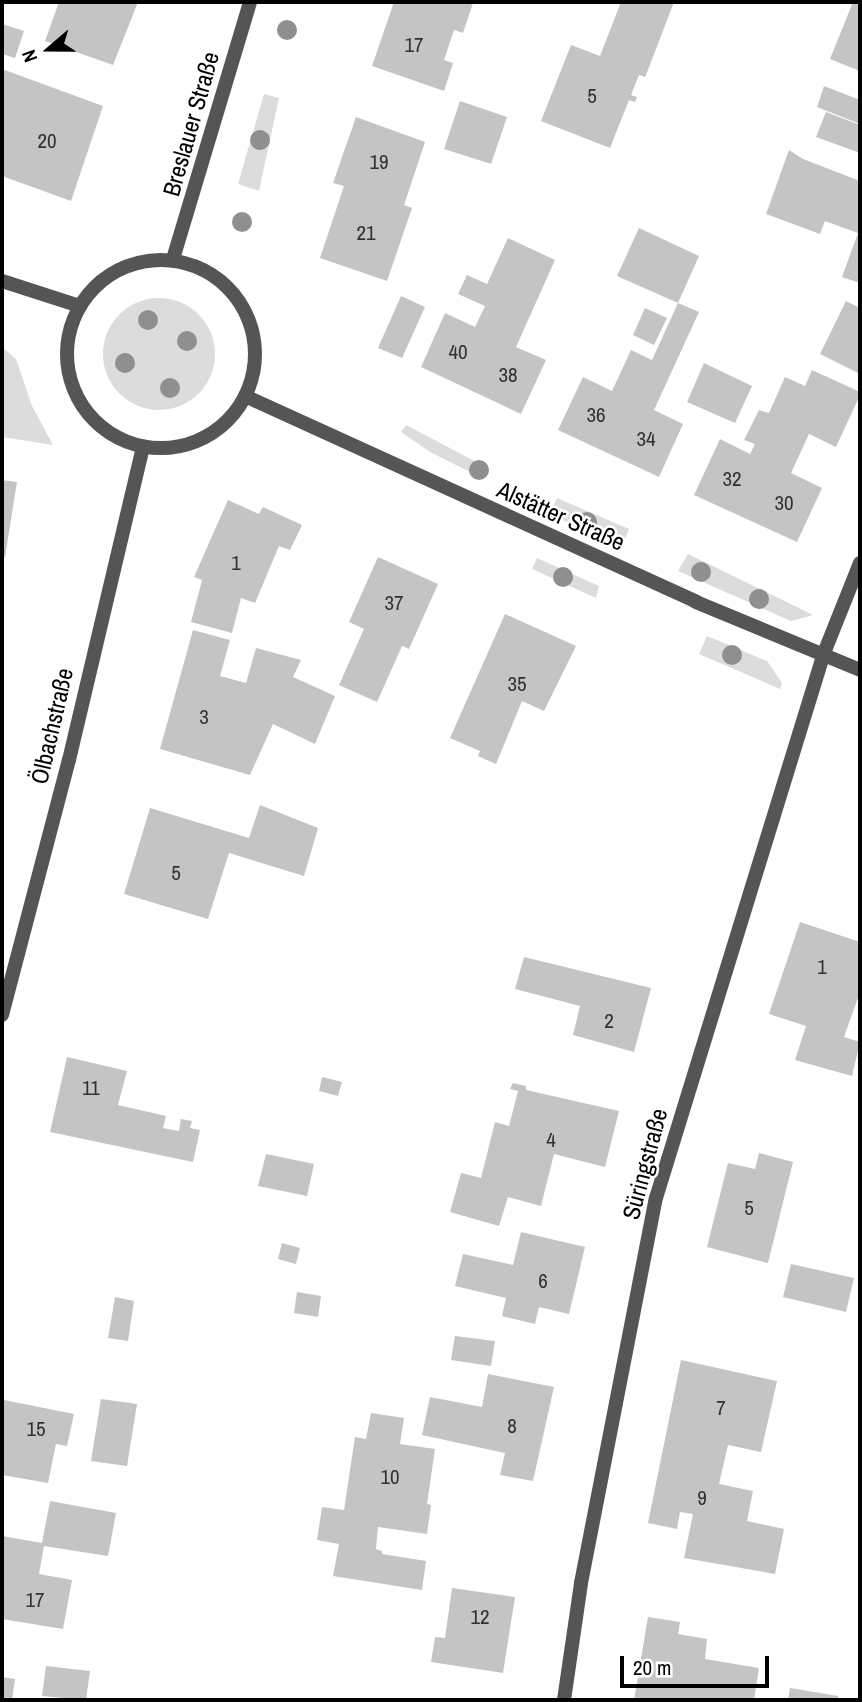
<!DOCTYPE html>
<meta charset="utf-8">
<style>
body{margin:0}
#map{position:relative;width:862px;height:1702px;overflow:hidden;background:#fff;font-family:"Archivo Narrow",sans-serif}
div>[style]{position:absolute}
[style*='--x']{left:calc(var(--x)*1px);top:calc(var(--y)*1px);width:calc(var(--w)*1px);rotate:calc(var(--a)*1deg)}
.green>*{inset:0;background:#dcdcdc}
.round{border-radius:50%}
.building>*{inset:0;background:#c4c4c4}
.minor>*{height:14px;margin:-7px;padding:0 7px;transform-origin:7px;border-radius:7px;background:#555}
.tertiary>*{height:14px;margin:-7px;padding:0 7px;transform-origin:7px;border-radius:7px;background:#555}
.tertiary>.ring{margin:-7px;padding:0;box-sizing:content-box;background:none;border:14px solid #555;border-radius:50%}
.trees>*{width:20px;height:20px;margin:-10px;border-radius:50%;background:#8f8f8f}
span{translate:-50% -50%;white-space:nowrap;text-align:center;line-height:1.15;-webkit-text-stroke:5px #fff;paint-order:stroke}
.number-label{font-size:21px;color:#313131}
.number-label span{-webkit-text-stroke-width:0}
.street-label{font-size:24px;color:#000}
.frame{position:absolute;inset:0;border:4px solid #000;pointer-events:none}
.north{position:absolute;left:14px;top:14px;width:70px;height:70px;-webkit-text-stroke:5px #fff;paint-order:stroke;rotate:250deg;font-size:19px;font-weight:700;line-height:28px;text-align:center;color:#000}
.north::after{content:'';display:block;margin:auto;width:24px;height:32px;background:#000;clip-path:polygon(50% 0,100% 100%,50% 72%,0 100%)}
.scale{position:absolute;left:620px;top:1656px;width:149px;height:32px;box-sizing:border-box;border:4px solid #000;border-top:0;padding-left:9px;font-size:21px;line-height:24px;white-space:nowrap;color:#000;-webkit-text-stroke:5px #fff;paint-order:stroke}
</style>
<div id="map">
<div class="green">
<i style="clip-path:polygon(264px 94px,279px 98px,259px 191px,238px 184px)"></i>
<i class="round" style="left:103px;top:298px;width:112px;height:112px"></i>
<i style="clip-path:polygon(2px 347px,16px 359px,32px 406px,53px 445px,2px 437px)"></i>
<i style="clip-path:polygon(406px 425px,484px 466px,480px 477px,430px 452px,401px 432px)"></i>
<i style="clip-path:polygon(557px 498px,629px 529px,622px 547px,550px 514px)"></i>
<i style="clip-path:polygon(688px 554px,813px 615px,791px 621px,678px 571px)"></i>
<i style="clip-path:polygon(537px 558px,599px 586px,596px 598px,532px 569px)"></i>
<i style="clip-path:polygon(707px 636px,767px 661px,782px 683px,780px 689px,699px 654px)"></i>
</div>
<div class="building">
<i style="clip-path:polygon(59px 2px,138px 2px,113px 65px,45px 41px)"></i>
<i style="clip-path:polygon(394px 2px,473px 3px,463px 33px,454px 30px,444px 60px,453px 63px,444px 91px,372px 66px)"></i>
<i style="clip-path:polygon(621px 2px,674px 2px,646px 75px,645px 77px,639px 75px,631px 95px,637px 97px,635px 102px,629px 100px,610px 148px,541px 121px,571px 45px,600px 56px)"></i>
<i style="clip-path:polygon(853px 2px,860px 2px,860px 71px,830px 59px)"></i>
<i style="clip-path:polygon(2px 24px,24px 31px,15px 58px,2px 54px)"></i>
<i style="clip-path:polygon(2px 69px,103px 106px,71px 201px,2px 176px)"></i>
<i style="clip-path:polygon(824px 86px,860px 100px,860px 124px,817px 107px)"></i>
<i style="clip-path:polygon(460px 101px,507px 117px,491px 164px,444px 149px)"></i>
<i style="clip-path:polygon(826px 112px,860px 125px,860px 153px,816px 137px)"></i>
<i style="clip-path:polygon(356px 117px,425px 142px,404px 205px,412px 208px,387px 281px,320px 258px,344px 186px,333px 183px)"></i>
<i style="clip-path:polygon(789px 150px,803px 159px,860px 181px,860px 283px,842px 277px,858px 233px,825px 221px,820px 234px,766px 214px)"></i>
<i style="clip-path:polygon(639px 228px,699px 256px,678px 303px,617px 276px)"></i>
<i style="clip-path:polygon(508px 238px,555px 260px,516px 347px,546px 360px,521px 414px,421px 367px,445px 313px,475px 327px,485px 306px,458px 294px,467px 275px,487px 284px)"></i>
<i style="clip-path:polygon(401px 296px,425px 307px,402px 358px,378px 348px)"></i>
<i style="clip-path:polygon(846px 301px,860px 308px,860px 374px,820px 354px)"></i>
<i style="clip-path:polygon(678px 303px,699px 312px,654px 410px,683px 424px,659px 477px,558px 430px,583px 377px,612px 391px,631px 350px,652px 360px)"></i>
<i style="clip-path:polygon(645px 308px,667px 318px,654px 345px,633px 335px)"></i>
<i style="clip-path:polygon(704px 363px,752px 386px,735px 423px,687px 402px)"></i>
<i style="clip-path:polygon(812px 370px,860px 392px,860px 395px,836px 447px,809px 434px,791px 473px,822px 488px,797px 542px,694px 495px,720px 439px,750px 454px,755px 444px,744px 440px,759px 410px,769px 413px,785px 377px,805px 386px)"></i>
<i style="clip-path:polygon(2px 480px,17px 482px,5px 557px,2px 557px)"></i>
<i style="clip-path:polygon(228px 500px,259px 514px,263px 507px,302px 525px,290px 550px,279px 546px,255px 603px,241px 598px,232px 633px,191px 622px,202px 580px,194px 577px)"></i>
<i style="clip-path:polygon(378px 557px,438px 584px,409px 649px,402px 646px,377px 702px,339px 685px,364px 629px,349px 622px)"></i>
<i style="clip-path:polygon(505px 614px,576px 646px,544px 711px,522px 701px,496px 764px,478px 756px,480px 751px,450px 738px)"></i>
<i style="clip-path:polygon(193px 630px,230px 640px,220px 676px,246px 683px,256px 648px,301px 660px,293px 677px,335px 696px,315px 744px,273px 724px,250px 775px,160px 749px)"></i>
<i style="clip-path:polygon(260px 805px,318px 828px,304px 876px,229px 853px,208px 919px,124px 894px,150px 808px,249px 838px)"></i>
<i style="clip-path:polygon(800px 922px,860px 942px,860px 992px,844px 1037px,860px 1042px,852px 1076px,795px 1060px,806px 1026px,769px 1014px)"></i>
<i style="clip-path:polygon(524px 957px,651px 988px,634px 1052px,573px 1035px,580px 1006px,515px 989px)"></i>
<i style="clip-path:polygon(67px 1057px,127px 1071px,118px 1105px,166px 1116px,163px 1128px,179px 1131px,181px 1119px,192px 1121px,190px 1128px,200px 1130px,193px 1162px,50px 1132px)"></i>
<i style="clip-path:polygon(322px 1077px,342px 1082px,338px 1096px,319px 1091px)"></i>
<i style="clip-path:polygon(513px 1083px,526px 1086px,526px 1090px,619px 1111px,605px 1167px,554px 1154px,541px 1206px,508px 1197px,499px 1226px,450px 1212px,461px 1173px,481px 1178px,495px 1122px,509px 1126px,518px 1091px,510px 1089px)"></i>
<i style="clip-path:polygon(759px 1153px,793px 1162px,768px 1263px,707px 1247px,728px 1163px,755px 1169px)"></i>
<i style="clip-path:polygon(266px 1154px,314px 1164px,307px 1196px,258px 1186px)"></i>
<i style="clip-path:polygon(521px 1232px,585px 1247px,569px 1314px,539px 1307px,535px 1324px,502px 1316px,506px 1298px,455px 1286px,463px 1254px,513px 1265px)"></i>
<i style="clip-path:polygon(282px 1243px,300px 1248px,296px 1264px,278px 1259px)"></i>
<i style="clip-path:polygon(791px 1264px,854px 1278px,846px 1312px,783px 1297px)"></i>
<i style="clip-path:polygon(297px 1292px,321px 1296px,318px 1317px,294px 1313px)"></i>
<i style="clip-path:polygon(115px 1297px,134px 1301px,128px 1341px,108px 1338px)"></i>
<i style="clip-path:polygon(455px 1336px,495px 1341px,491px 1366px,451px 1360px)"></i>
<i style="clip-path:polygon(681px 1360px,777px 1381px,761px 1452px,728px 1445px,719px 1484px,753px 1491px,747px 1521px,784px 1529px,775px 1574px,684px 1558px,693px 1514px,680px 1512px,677px 1529px,648px 1523px)"></i>
<i style="clip-path:polygon(488px 1374px,554px 1387px,533px 1481px,500px 1475px,505px 1453px,422px 1435px,430px 1397px,482px 1407px)"></i>
<i style="clip-path:polygon(101px 1399px,137px 1404px,127px 1466px,91px 1461px)"></i>
<i style="clip-path:polygon(4px 1400px,74px 1414px,67px 1446px,56px 1444px,48px 1483px,2px 1475px)"></i>
<i style="clip-path:polygon(371px 1413px,404px 1418px,400px 1444px,435px 1449px,427px 1504px,431px 1505px,427px 1534px,378px 1527px,376px 1549px,382px 1551px,382px 1554px,426px 1561px,422px 1590px,333px 1576px,339px 1544px,317px 1540px,322px 1507px,344px 1510px,355px 1437px,366px 1439px)"></i>
<i style="clip-path:polygon(50px 1501px,116px 1513px,108px 1556px,44px 1546px,39px 1574px,72px 1580px,63px 1629px,2px 1619px,2px 1536px,42px 1543px)"></i>
<i style="clip-path:polygon(452px 1588px,515px 1597px,503px 1673px,431px 1662px,435px 1637px,445px 1638px)"></i>
<i style="clip-path:polygon(648px 1617px,680px 1622px,678px 1634px,707px 1639px,705px 1659px,759px 1668px,754px 1700px,634px 1700px)"></i>
<i style="clip-path:polygon(46px 1666px,90px 1671px,86px 1700px,42px 1696px)"></i>
<i style="clip-path:polygon(2px 1677px,15px 1679px,12px 1700px,2px 1700px)"></i>
<i style="clip-path:polygon(790px 1688px,838px 1696px,838px 1700px,788px 1700px)"></i>
</div>
<div class="minor">
<i style="--x:564;--y:1700;--w:118;--a:-81.7"></i>
<i style="--x:581;--y:1583;--w:392;--a:-79"></i>
<i style="--x:656;--y:1198;--w:570;--a:-72.87"></i>
<i style="--x:824;--y:653;--w:97;--a:-68.2"></i>
</div>
<div class="tertiary">
<i style="--x:173;--y:259;--w:268;--a:-73.3"></i>
<i class="ring" style="left:67px;top:260px;width:174px;height:174px"></i>
<i style="--x:2;--y:281;--w:82;--a:17.8"></i>
<i style="--x:245;--y:396;--w:496;--a:24.5"></i>
<i style="--x:696;--y:602;--w:178;--a:22.5"></i>
<i style="--x:2;--y:1015;--w:264;--a:-75.3"></i>
<i style="--x:69;--y:760;--w:322;--a:-76.7"></i>
</div>
<div class="trees">
<i style="left:287px;top:30px"></i>
<i style="left:260px;top:140px"></i>
<i style="left:242px;top:222px"></i>
<i style="left:148px;top:320px"></i>
<i style="left:187px;top:341px"></i>
<i style="left:125px;top:363px"></i>
<i style="left:170px;top:388px"></i>
<i style="left:479px;top:470px"></i>
<i style="left:587px;top:522px"></i>
<i style="left:701px;top:572px"></i>
<i style="left:563px;top:577px"></i>
<i style="left:759px;top:599px"></i>
<i style="left:732px;top:655px"></i>
</div>
<div class="number-label">
<span style="left:414px;top:45px">17</span>
<span style="left:592px;top:96px">5</span>
<span style="left:47px;top:141px">20</span>
<span style="left:379px;top:162px">19</span>
<span style="left:366px;top:233px">21</span>
<span style="left:458px;top:352px">40</span>
<span style="left:508px;top:375px">38</span>
<span style="left:596px;top:415px">36</span>
<span style="left:646px;top:439px">34</span>
<span style="left:732px;top:479px">32</span>
<span style="left:784px;top:503px">30</span>
<span style="left:236px;top:563px">1</span>
<span style="left:394px;top:603px">37</span>
<span style="left:517px;top:684px">35</span>
<span style="left:204px;top:717px">3</span>
<span style="left:176px;top:873px">5</span>
<span style="left:822px;top:967px">1</span>
<span style="left:609px;top:1021px">2</span>
<span style="left:91px;top:1088px">11</span>
<span style="left:551px;top:1140px">4</span>
<span style="left:749px;top:1208px">5</span>
<span style="left:543px;top:1281px">6</span>
<span style="left:721px;top:1408px">7</span>
<span style="left:512px;top:1426px">8</span>
<span style="left:36px;top:1429px">15</span>
<span style="left:390px;top:1477px">10</span>
<span style="left:702px;top:1498px">9</span>
<span style="left:35px;top:1600px">17</span>
<span style="left:480px;top:1617px">12</span>
</div>
<div class="street-label">
<span style="left:191px;top:124px;rotate:-74deg">Breslauer Straße</span>
<span style="left:561px;top:516px;rotate:24deg">Alstätter Straße</span>
<span style="left:52px;top:726px;rotate:-77deg">Ölbachstraße</span>
<span style="left:645px;top:1164px;rotate:-75deg">Süringstraße</span>
</div>
<div class="frame"></div>
<div class="north">N</div>
<div class="scale">20 m</div>
</div>
